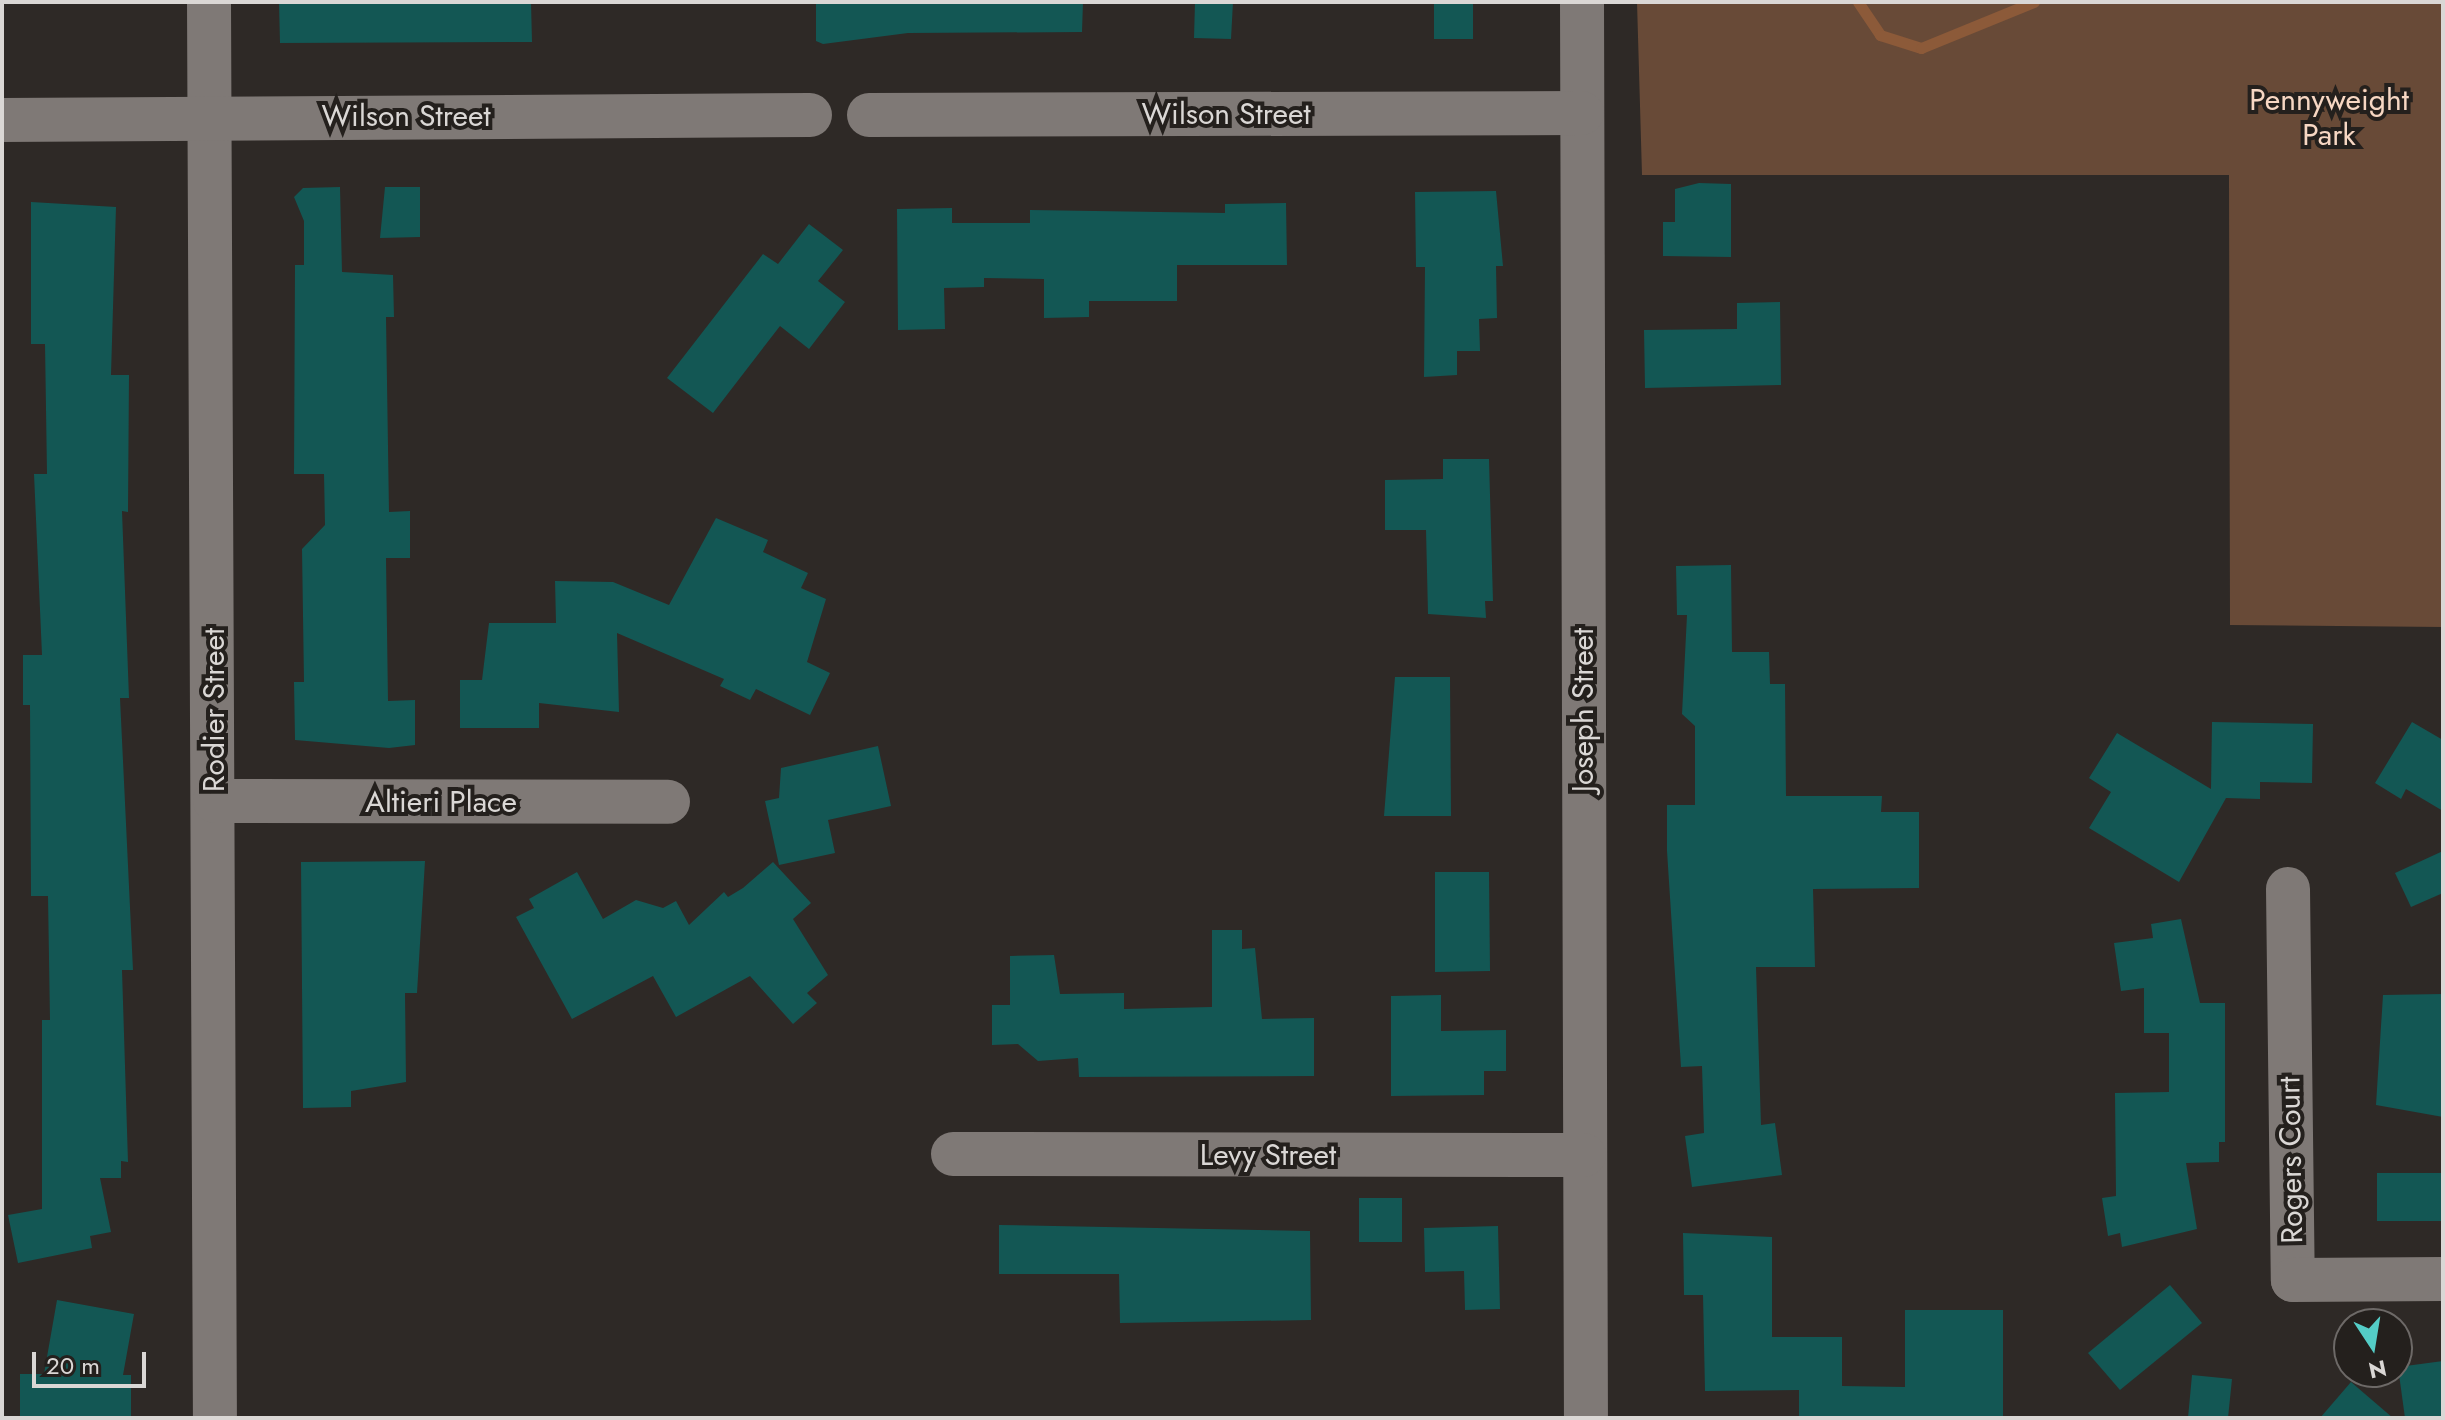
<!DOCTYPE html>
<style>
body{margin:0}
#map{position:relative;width:2445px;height:1420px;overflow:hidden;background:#2e2926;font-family:Jost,sans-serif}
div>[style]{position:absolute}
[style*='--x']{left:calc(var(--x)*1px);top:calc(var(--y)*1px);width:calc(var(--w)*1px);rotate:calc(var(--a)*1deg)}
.green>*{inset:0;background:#684a37}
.stream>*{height:11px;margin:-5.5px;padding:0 5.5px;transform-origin:5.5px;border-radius:5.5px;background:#8c5a39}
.building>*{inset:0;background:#135754}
.street>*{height:44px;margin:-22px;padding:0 22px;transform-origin:22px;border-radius:22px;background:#7f7976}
span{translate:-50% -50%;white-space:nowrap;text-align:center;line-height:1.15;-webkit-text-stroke:8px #24201d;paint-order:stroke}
.park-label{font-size:30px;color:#f7d7c3}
.street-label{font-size:30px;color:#dad7d5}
.frame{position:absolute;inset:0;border:4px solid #dad7d5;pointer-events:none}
.north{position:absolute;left:2333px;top:1308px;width:80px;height:80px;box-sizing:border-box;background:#24201d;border:2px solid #6d6967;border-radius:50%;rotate:168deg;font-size:22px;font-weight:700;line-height:32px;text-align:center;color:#dad7d5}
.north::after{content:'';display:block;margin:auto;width:28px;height:36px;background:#54cdc7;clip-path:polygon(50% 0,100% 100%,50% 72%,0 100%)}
.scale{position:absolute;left:32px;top:1352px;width:114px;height:36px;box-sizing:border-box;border:4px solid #dad7d5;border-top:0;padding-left:10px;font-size:24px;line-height:28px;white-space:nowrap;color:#dad7d5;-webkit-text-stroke:6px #24201d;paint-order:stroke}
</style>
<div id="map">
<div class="green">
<i style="clip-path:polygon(1637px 2px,2443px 2px,2443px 627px,2230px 625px,2229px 175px,1642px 175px)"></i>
</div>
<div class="stream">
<i style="--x:1858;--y:2;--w:40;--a:56"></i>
<i style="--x:1880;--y:35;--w:43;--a:17.6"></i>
<i style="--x:1921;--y:48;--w:122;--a:-22.2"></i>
</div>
<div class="building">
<i style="clip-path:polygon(279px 2px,531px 2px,532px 42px,280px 43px)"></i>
<i style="clip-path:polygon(816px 2px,1083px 2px,1082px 32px,908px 33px,823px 44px,816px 41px)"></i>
<i style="clip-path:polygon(1195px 2px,1233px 2px,1231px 39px,1194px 38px)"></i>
<i style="clip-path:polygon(1434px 2px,1473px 2px,1473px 39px,1434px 39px)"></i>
<i style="clip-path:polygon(1699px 183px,1731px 184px,1731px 257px,1663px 256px,1663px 222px,1675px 222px,1675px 189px)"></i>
<i style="clip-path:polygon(340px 187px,342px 272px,393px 275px,394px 317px,386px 317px,389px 512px,410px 511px,410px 558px,386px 558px,388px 701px,415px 700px,415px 745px,389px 748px,295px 740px,294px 682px,304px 682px,302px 549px,325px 525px,324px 474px,294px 474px,295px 265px,304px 265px,304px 221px,294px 197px,303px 188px)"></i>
<i style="clip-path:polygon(385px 187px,420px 187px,420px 237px,380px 238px)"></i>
<i style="clip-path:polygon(1496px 191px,1503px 266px,1496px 266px,1497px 318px,1479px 319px,1480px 351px,1457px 351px,1457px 375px,1424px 377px,1425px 267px,1416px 267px,1415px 192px)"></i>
<i style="clip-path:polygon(31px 202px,116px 207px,111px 375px,129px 375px,128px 512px,122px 511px,129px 698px,120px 698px,133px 970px,122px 970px,128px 1162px,121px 1161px,121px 1178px,100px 1178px,111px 1232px,90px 1236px,92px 1248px,18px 1263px,8px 1215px,42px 1209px,42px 1020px,50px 1020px,48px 896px,31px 896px,30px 705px,23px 705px,23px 655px,42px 655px,34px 474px,47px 474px,45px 344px,31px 344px)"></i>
<i style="clip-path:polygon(1286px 203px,1287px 265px,1177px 265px,1177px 301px,1089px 301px,1089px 317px,1044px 318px,1044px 279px,984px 278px,984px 287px,944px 288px,945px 329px,898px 330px,897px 209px,952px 208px,952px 223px,1030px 223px,1030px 210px,1225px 213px,1225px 204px)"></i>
<i style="clip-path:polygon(809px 224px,843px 250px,818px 281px,845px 302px,809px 349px,780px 326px,713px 413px,667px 378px,763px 254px,778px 264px)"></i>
<i style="clip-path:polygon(1780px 302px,1781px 385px,1645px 388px,1644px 330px,1737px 329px,1737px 303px)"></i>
<i style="clip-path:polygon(1443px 459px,1489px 459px,1493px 601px,1485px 601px,1486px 618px,1428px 614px,1426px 530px,1385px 530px,1385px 480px,1443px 479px)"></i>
<i style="clip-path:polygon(716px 518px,768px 540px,763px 552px,808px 573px,801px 588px,826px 599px,807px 662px,830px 673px,810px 715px,756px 689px,750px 700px,720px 686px,724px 679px,617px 633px,619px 712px,539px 703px,539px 728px,460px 728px,460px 680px,482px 680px,489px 623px,556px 623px,555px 581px,613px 582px,669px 605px)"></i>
<i style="clip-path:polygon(1731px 565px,1732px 652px,1769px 652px,1770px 684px,1785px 684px,1786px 796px,1882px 796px,1881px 812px,1919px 812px,1919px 888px,1813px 889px,1815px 967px,1756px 967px,1761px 1125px,1775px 1123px,1782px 1175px,1692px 1187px,1685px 1136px,1704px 1133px,1702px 1066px,1681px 1067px,1667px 851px,1667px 805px,1695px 805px,1695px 726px,1682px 714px,1687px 615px,1677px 615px,1676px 566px)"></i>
<i style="clip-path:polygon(1395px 677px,1450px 677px,1451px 816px,1384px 816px)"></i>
<i style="clip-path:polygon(2212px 722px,2313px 724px,2312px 783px,2260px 782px,2260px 799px,2226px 798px,2179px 882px,2089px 828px,2111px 792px,2089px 778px,2117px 733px,2211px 789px)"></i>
<i style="clip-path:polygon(2412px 722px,2443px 740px,2443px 811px,2406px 789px,2401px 799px,2375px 783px)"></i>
<i style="clip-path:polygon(878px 746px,891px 806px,828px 820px,835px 853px,779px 865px,765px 801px,779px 798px,781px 768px)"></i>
<i style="clip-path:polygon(2443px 851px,2443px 893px,2411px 907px,2395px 873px)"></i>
<i style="clip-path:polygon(425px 861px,417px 993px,405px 993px,406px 1082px,351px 1091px,351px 1107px,303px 1108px,301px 862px)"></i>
<i style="clip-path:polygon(773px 862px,811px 903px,793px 919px,828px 975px,807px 993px,817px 1003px,793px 1024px,750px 976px,676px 1017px,653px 976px,572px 1019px,516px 917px,534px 908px,529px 899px,577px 872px,603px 919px,636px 900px,663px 908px,676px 901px,689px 925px,724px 892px,728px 897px,743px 888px)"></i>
<i style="clip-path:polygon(1435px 872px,1489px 872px,1490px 971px,1435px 972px)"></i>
<i style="clip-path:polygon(2181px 919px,2200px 1003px,2225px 1003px,2225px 1142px,2219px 1142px,2219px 1162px,2186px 1163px,2197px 1229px,2122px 1247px,2120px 1233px,2108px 1236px,2102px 1198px,2116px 1196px,2115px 1093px,2169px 1092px,2169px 1033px,2144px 1033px,2144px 988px,2121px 991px,2114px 943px,2153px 938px,2151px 924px)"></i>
<i style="clip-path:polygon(1212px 930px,1242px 930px,1242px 949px,1255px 948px,1262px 1019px,1314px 1018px,1314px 1076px,1079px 1077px,1078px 1058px,1038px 1061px,1018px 1044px,992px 1045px,992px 1005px,1010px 1005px,1010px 956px,1054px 955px,1060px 994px,1124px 993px,1124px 1009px,1212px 1007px)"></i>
<i style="clip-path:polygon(2443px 994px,2443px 1117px,2376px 1105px,2383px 995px)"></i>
<i style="clip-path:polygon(1441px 995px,1441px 1031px,1506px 1030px,1506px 1071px,1484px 1071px,1484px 1095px,1391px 1096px,1391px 996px)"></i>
<i style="clip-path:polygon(2377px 1173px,2443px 1173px,2443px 1221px,2377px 1221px)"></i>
<i style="clip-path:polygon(1359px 1198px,1402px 1198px,1402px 1242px,1359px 1242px)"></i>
<i style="clip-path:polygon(999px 1225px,1310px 1231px,1311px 1320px,1120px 1323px,1119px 1274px,999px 1274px)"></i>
<i style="clip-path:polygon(1498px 1226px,1500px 1309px,1465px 1310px,1464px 1271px,1425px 1272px,1424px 1228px)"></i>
<i style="clip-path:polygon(1683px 1233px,1772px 1237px,1772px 1337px,1842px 1337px,1842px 1386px,1905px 1387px,1905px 1310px,2003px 1310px,2003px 1418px,1799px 1418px,1799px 1390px,1705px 1391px,1703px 1295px,1684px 1295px)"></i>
<i style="clip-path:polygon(2170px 1285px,2202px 1323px,2120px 1390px,2088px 1353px)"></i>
<i style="clip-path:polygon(57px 1300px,134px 1314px,123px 1375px,131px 1375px,131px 1418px,20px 1418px,20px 1374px,44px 1374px)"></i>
<i style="clip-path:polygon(2443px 1361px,2443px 1418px,2405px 1418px,2398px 1367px)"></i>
<i style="clip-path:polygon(2192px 1375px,2232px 1379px,2228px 1418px,2188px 1418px)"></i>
<i style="clip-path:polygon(2351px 1382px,2393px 1418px,2320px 1418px)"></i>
</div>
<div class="street">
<i style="--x:209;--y:2;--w:1416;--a:89.76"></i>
<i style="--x:1582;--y:2;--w:1416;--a:89.84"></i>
<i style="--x:869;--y:115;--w:713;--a:-0.16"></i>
<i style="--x:2;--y:120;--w:808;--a:-0.35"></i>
<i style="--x:215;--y:801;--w:453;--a:0.1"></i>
<i style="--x:2288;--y:889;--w:391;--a:89.3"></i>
<i style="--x:2293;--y:1280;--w:150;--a:-0.4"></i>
<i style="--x:953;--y:1154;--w:631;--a:0.09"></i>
</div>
<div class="park-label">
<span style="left:2329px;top:117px">Pennyweight<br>Park</span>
</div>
<div class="street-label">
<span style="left:1226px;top:114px">Wilson Street</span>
<span style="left:406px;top:116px">Wilson Street</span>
<span style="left:214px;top:710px;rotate:-90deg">Rodier Street</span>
<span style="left:1583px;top:710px;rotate:-90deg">Joseph Street</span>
<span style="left:441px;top:802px">Altieri Place</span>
<span style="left:1268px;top:1155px">Levy Street</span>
<span style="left:2291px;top:1160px;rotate:-91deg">Rogers Court</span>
</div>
<div class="frame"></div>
<div class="north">N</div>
<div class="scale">20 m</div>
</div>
